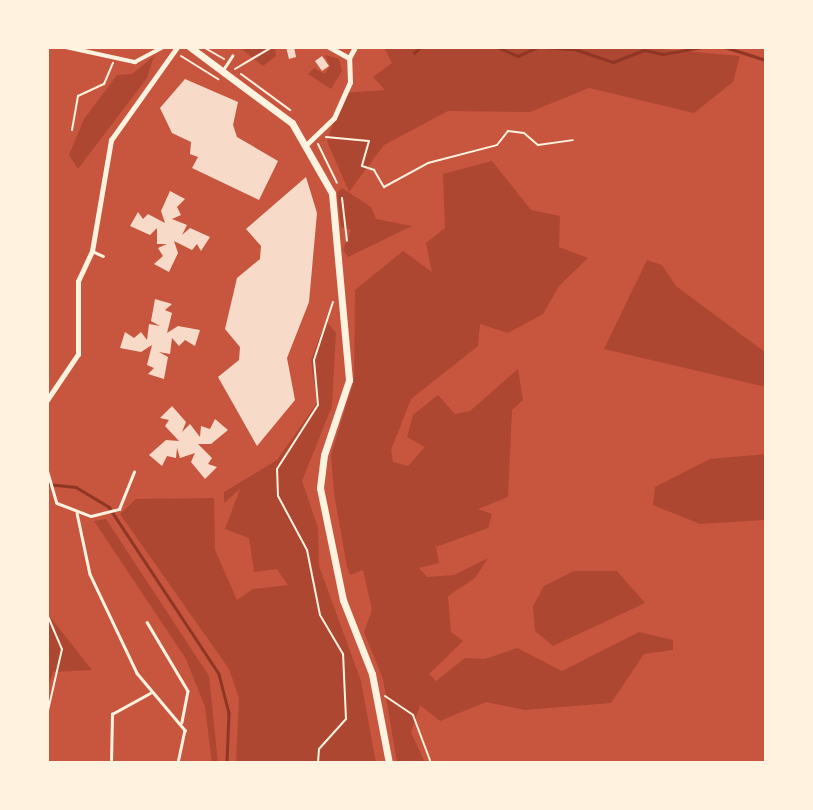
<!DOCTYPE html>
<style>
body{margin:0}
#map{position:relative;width:813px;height:810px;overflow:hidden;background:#c8553d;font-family:"Archivo Narrow",sans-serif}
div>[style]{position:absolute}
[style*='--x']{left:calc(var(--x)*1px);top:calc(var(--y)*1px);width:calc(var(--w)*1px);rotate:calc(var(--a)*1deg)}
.green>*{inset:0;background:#ae4732}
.stream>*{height:2.5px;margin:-1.25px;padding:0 1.25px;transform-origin:1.25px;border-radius:1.25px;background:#8f3625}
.building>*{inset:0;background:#f7dbc8}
.path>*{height:2px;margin:-1px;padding:0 1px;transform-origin:1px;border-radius:1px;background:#fff3e0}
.service>*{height:2.5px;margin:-1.25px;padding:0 1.25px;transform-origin:1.25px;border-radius:1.25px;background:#fff3e0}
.pedestrian>*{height:3.5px;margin:-1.75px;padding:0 1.75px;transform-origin:1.75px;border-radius:1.75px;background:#fff3e0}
.minor>*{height:5px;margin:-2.5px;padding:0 2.5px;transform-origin:2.5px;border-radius:2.5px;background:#fff3e0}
.secondary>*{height:7px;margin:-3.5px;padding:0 3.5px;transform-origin:3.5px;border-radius:3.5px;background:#fff3e0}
span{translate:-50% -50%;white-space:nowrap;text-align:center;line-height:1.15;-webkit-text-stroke:5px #fff3e0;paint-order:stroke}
.frame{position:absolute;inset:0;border:49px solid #fff3e0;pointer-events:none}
</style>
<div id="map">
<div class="green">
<i style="clip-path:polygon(239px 47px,275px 47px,276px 56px,263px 66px)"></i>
<i style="clip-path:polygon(384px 47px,660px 49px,740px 56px,733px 82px,694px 113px,589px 88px,530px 112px,448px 111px,384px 145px,349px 192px,327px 141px,344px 93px,385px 90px,373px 77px,392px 63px)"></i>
<i style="clip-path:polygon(325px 55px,339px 59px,342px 71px,331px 89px,308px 74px,314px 68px,325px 74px,330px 66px)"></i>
<i style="clip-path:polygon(154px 56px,147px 78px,78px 169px,69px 155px,84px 119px,117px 75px,132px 74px)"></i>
<i style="clip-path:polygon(492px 161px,531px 210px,560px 216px,559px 247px,588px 258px,559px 286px,543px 314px,508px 333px,480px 324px,478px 346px,411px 399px,391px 450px,393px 462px,408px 466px,425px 447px,407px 437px,413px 415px,438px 395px,455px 414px,470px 411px,518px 369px,523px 400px,512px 410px,508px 497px,478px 509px,492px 514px,488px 528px,436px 547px,439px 563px,419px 568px,427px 577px,454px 575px,488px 558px,475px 578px,448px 596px,451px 632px,463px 641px,429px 674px,436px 681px,465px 658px,485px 659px,517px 648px,562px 671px,639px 632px,673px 640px,673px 650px,644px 654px,611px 703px,525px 710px,486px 702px,440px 721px,420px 705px,411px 732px,425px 763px,397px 763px,383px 679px,364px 632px,372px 610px,363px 570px,350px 575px,347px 567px,334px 493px,331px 455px,354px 380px,355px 290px,403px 251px,432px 272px,426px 243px,445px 228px,443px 174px)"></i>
<i style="clip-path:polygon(342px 188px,371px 207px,376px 219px,412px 226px,348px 257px,343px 250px,351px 230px,341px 227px,337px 193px)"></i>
<i style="clip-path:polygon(647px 260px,662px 265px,676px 286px,766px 353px,766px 387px,604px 349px)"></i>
<i style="clip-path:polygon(326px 321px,336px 333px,332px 406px,302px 481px,318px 528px,319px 566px,361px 681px,376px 763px,236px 763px,239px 698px,229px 669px,120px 514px,136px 499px,214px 498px,215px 550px,237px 600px,253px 589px,288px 585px,277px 569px,254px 572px,249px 538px,225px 529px,240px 489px,224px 503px,224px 492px,277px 460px,317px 403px,311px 360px)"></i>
<i style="clip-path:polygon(766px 454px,766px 520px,700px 524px,653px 505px,655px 487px,710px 459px)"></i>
<i style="clip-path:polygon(106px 519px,209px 676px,218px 763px,212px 763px,205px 707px,186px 659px,94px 521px)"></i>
<i style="clip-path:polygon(574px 571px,617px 571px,645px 603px,553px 646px,535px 631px,533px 606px,544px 586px)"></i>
<i style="clip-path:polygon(47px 613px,92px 670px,53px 672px,47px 691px)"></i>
</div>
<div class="stream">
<i style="--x:497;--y:47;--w:23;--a:23"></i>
<i style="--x:518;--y:56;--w:21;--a:-25"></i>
<i style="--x:543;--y:47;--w:32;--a:4"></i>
<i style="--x:575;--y:49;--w:40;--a:18.9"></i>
<i style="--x:613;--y:62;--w:33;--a:-21"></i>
<i style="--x:644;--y:50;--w:19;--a:12"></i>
<i style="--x:663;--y:54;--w:39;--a:-10"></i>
<i style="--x:725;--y:47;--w:43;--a:17.6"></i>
<i style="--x:414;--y:53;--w:9;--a:-41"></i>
<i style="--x:47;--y:484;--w:29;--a:6"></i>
<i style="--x:76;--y:487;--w:39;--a:31"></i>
<i style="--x:109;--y:507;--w:200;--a:56.6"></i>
<i style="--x:219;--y:674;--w:40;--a:75.6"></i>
<i style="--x:229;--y:713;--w:50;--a:92.3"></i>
</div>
<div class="building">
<i style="clip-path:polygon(286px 47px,294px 47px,296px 57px,289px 59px)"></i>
<i style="clip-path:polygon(322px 56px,329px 66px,322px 71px,315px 61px)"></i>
<i style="clip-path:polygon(185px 79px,238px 102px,233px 125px,237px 137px,278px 161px,259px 200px,192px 168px,198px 157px,190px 154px,191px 142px,172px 133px,160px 108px)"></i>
<i style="clip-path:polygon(306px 177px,317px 213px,309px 302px,287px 358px,295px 400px,257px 446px,218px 377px,239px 360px,240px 347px,225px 329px,237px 278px,260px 259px,261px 246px,246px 229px)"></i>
<i style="clip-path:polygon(170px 191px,185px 199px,177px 207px,181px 215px,172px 219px,187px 225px,182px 235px,190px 228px,210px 237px,201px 251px,197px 244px,192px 250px,174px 241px,178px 253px,169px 272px,154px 264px,163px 256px,158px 248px,167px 244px,157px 244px,157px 228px,150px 235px,130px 226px,138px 212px,143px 219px,148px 214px,165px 223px,161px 211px)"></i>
<i style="clip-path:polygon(155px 299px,172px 304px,165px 310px,172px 313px,167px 333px,178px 326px,200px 330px,195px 346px,185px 340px,179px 346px,172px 338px,170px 354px,159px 352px,168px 357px,164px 379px,148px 374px,154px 368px,147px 365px,152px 345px,141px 352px,120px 348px,125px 332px,134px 338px,141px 332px,147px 340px,149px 324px,160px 326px,151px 321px)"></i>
<i style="clip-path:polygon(172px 406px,186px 422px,182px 432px,190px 424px,200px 437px,201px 426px,210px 429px,215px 419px,228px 430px,211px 444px,198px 444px,212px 458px,208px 464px,217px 467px,205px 479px,191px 462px,195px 453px,180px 458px,177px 448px,176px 458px,167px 456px,162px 466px,149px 455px,166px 440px,179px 441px,165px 426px,169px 420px,160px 418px)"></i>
</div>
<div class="path">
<i style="--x:205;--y:48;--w:22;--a:30"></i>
<i style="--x:181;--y:56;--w:44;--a:31.9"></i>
<i style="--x:235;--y:69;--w:43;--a:-30.7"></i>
<i style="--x:241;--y:74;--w:61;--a:36.3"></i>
<i style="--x:72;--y:130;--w:35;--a:-80"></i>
<i style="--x:78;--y:96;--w:29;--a:-25"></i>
<i style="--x:104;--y:84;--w:23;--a:-67"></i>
<i style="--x:326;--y:137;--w:43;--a:5.3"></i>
<i style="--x:369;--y:141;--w:26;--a:106"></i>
<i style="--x:362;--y:166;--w:13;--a:18"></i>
<i style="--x:374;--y:170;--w:20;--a:60"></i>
<i style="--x:384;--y:187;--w:50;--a:-28.6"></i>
<i style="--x:428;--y:163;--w:71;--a:-14.6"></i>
<i style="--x:497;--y:145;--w:18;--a:-52"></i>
<i style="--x:508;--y:131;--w:16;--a:7"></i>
<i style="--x:524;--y:133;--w:18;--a:41"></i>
<i style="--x:538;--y:145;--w:35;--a:-8"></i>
<i style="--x:318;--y:144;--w:43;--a:64"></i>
<i style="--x:342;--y:198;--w:43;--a:83.4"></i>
<i style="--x:47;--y:614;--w:38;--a:67"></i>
<i style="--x:62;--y:649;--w:68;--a:102.8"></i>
<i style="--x:385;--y:696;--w:34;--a:34"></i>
<i style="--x:413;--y:715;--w:51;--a:69.4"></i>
<i style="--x:318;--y:763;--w:14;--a:-86"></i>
<i style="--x:319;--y:749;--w:40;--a:-48"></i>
<i style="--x:346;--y:719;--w:65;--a:-92.6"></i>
<i style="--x:343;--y:654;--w:45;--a:-120.5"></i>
<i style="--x:320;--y:615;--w:66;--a:-101.3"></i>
<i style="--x:307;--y:550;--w:61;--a:-118.2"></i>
<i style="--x:278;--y:496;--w:27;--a:-92"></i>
<i style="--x:277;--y:469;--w:76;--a:-57.4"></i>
<i style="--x:318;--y:405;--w:45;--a:-95.1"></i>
<i style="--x:314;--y:360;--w:61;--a:-71.9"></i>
</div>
<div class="service">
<i style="--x:223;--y:70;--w:17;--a:-57"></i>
<i style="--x:92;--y:251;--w:12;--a:24"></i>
<i style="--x:47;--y:469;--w:35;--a:74"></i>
<i style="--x:57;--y:503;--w:36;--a:21"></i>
<i style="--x:91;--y:516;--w:29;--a:-14"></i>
<i style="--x:119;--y:509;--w:40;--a:-68"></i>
<i style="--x:77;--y:513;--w:62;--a:78"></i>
<i style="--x:90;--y:574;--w:110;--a:64.6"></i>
<i style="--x:137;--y:673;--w:75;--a:49.9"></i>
<i style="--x:185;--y:730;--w:34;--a:102"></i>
<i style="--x:147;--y:622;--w:80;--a:59.3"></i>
<i style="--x:188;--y:691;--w:32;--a:101"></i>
<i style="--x:111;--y:763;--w:49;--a:-88.8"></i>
<i style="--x:112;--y:714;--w:43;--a:-28.9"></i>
</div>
<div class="pedestrian">
<i style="--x:66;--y:47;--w:71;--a:12.3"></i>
<i style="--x:135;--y:62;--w:32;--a:-28"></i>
</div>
<div class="minor">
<i style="--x:349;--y:58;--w:13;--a:-61"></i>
<i style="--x:308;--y:143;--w:36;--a:-44"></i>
<i style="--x:334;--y:118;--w:39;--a:-66"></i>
<i style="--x:350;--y:82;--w:24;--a:-92"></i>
<i style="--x:349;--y:58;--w:23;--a:-151"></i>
<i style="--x:47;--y:400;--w:55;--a:-56"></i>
<i style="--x:78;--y:354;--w:73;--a:-90"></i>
<i style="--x:78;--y:281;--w:33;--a:-65"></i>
<i style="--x:92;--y:251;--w:113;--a:-80.3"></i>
<i style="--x:111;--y:140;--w:114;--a:-54.6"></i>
</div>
<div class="secondary">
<i style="--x:190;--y:47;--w:127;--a:36.7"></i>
<i style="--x:292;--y:123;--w:81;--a:60.3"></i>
<i style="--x:332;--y:193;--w:188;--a:84.8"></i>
<i style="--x:349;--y:380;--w:79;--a:108.4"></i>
<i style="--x:324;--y:455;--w:33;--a:97"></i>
<i style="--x:320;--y:488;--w:114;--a:78.4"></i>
<i style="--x:343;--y:600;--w:79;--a:68.6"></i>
<i style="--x:372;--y:674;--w:91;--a:79.2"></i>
</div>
<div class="frame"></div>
</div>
